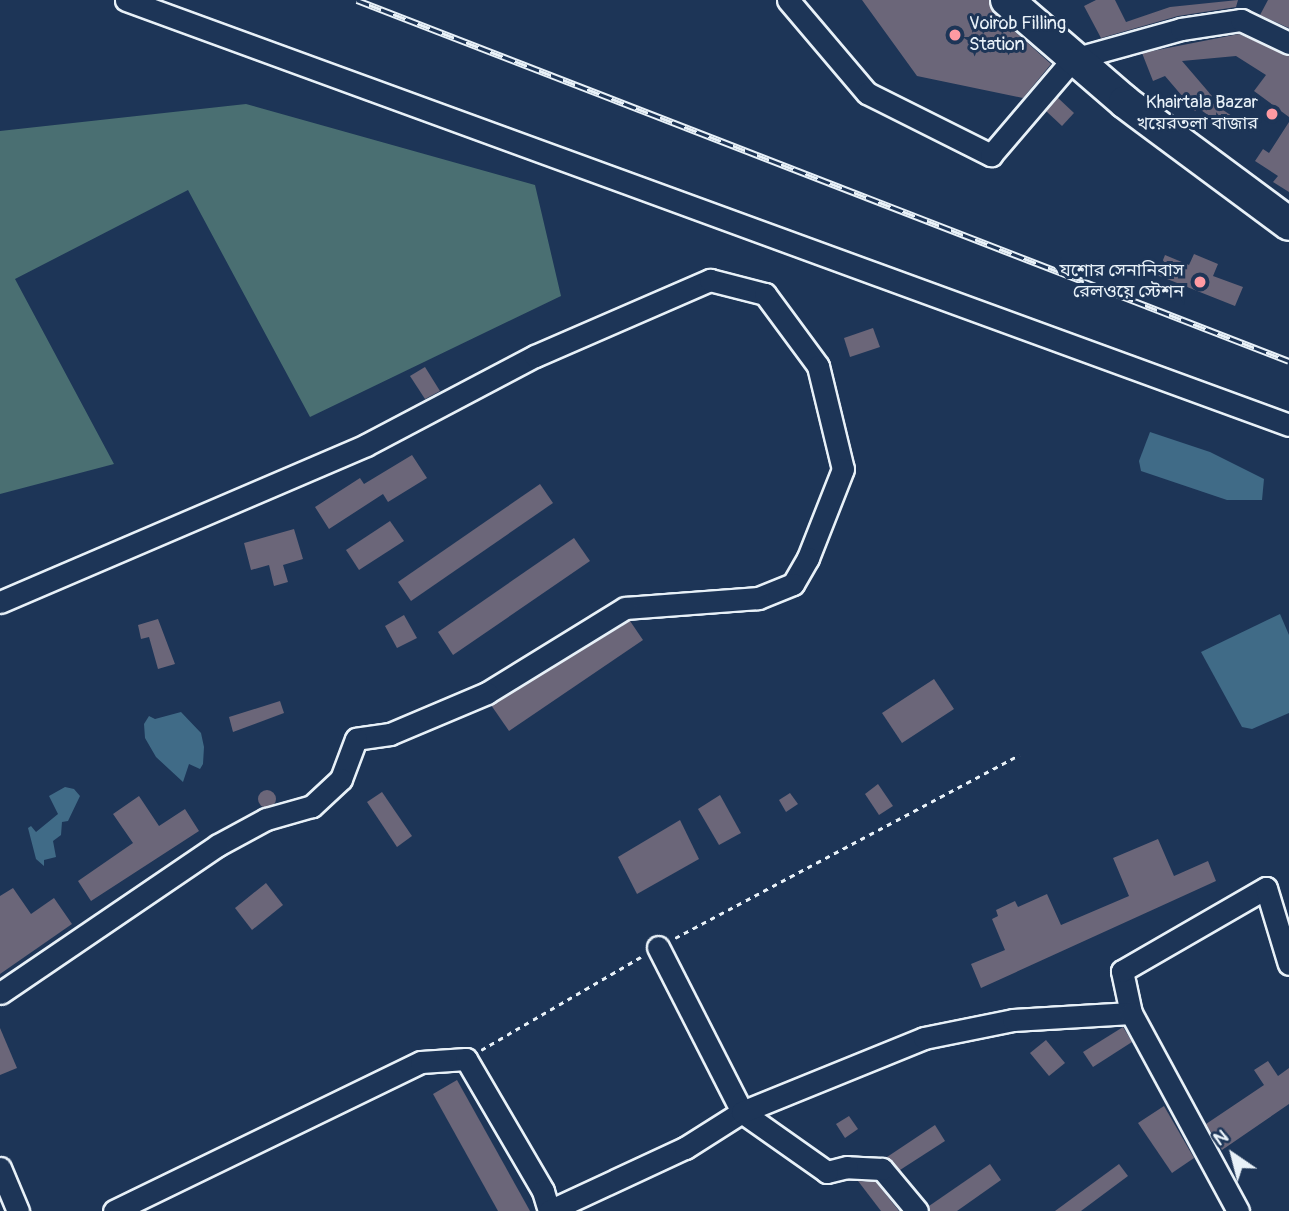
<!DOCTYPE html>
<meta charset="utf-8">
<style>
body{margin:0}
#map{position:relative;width:1289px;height:1211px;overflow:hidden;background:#1d3557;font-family:Pangolin,"Noto Sans Bengali",sans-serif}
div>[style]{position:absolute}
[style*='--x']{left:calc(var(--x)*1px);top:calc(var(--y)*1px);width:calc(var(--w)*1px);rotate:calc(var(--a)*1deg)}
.green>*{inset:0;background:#4a6f72}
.water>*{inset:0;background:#406b87}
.building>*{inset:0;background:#6b6679}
.round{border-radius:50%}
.path>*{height:2.5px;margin-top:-1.25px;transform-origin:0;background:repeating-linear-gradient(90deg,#e8f1f8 0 5px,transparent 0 10px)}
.roads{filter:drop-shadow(2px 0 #e8f1f8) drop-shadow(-2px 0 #e8f1f8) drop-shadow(0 2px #e8f1f8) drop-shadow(0 -2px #e8f1f8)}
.minor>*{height:21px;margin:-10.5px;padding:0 10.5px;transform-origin:10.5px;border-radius:10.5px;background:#1d3557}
.highway>*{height:32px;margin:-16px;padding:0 16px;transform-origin:16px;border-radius:16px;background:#1d3557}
.rail>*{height:7px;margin-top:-3.5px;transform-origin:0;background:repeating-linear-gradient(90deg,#1d3557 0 13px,#e8f1f8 0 26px);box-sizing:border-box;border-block:2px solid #e8f1f8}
.dots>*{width:19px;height:19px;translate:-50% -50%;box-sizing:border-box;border:4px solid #1d3557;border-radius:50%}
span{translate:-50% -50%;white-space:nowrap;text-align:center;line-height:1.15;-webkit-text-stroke:6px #1d3557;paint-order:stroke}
.poi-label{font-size:18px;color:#e8f1f8}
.left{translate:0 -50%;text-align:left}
.right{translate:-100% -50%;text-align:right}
.north{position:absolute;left:1198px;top:1120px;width:70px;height:70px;-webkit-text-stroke:5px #1d3557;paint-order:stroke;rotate:325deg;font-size:19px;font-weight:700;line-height:28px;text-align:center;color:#e8f1f8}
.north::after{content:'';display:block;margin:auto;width:24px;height:32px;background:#e8f1f8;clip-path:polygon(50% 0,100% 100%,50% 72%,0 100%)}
</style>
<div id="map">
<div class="green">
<i style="clip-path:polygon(246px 104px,535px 185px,561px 296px,310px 417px,188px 190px,15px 279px,114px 464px,0 494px,0 131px)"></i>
</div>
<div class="water">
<i style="clip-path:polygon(1150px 432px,1210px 452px,1264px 479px,1262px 500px,1227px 500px,1141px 471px,1139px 461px)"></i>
<i style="clip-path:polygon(1280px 614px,1289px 635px,1289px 713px,1252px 729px,1242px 727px,1201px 652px)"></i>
<i style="clip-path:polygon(181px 712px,201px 733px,204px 747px,203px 764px,200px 769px,189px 764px,183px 782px,156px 757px,145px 738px,144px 724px,149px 716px,155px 719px)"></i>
<i style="clip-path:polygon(65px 787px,74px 789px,80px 796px,68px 821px,62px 822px,61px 835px,53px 841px,56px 857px,44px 860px,44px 866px,36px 859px,28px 828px,31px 826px,36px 832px,58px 814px,49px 796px)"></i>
</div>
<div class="building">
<i style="clip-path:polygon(862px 0,989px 0,995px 14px,1051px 64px,1023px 98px,917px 76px)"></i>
<i style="clip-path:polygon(1096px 0,1115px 0,1126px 22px,1170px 7px,1238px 0,1236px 7px,1178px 16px,1101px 38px,1084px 6px)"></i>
<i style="clip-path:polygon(1268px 0,1289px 0,1289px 28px,1260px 15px)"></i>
<i style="clip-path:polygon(1239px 34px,1289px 56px,1289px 117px,1254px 91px,1266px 75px,1236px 56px,1182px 61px,1212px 96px,1208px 100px,1235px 118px,1228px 129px,1198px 108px,1195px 111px,1165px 76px,1153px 81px,1142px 53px)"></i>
<i style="clip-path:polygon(1057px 97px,1074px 113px,1062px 126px,1046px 111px)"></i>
<i style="clip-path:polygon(1289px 122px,1289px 192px,1273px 182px,1278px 176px,1255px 161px,1263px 149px,1269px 153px)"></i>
<i style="clip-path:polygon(1194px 254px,1218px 264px,1213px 276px,1243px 287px,1235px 306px,1157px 275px,1165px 255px,1189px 265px)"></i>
<i style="clip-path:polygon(873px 328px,880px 347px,850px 357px,844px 338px)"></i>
<i style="clip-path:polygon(425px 367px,440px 391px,425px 399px,410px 376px)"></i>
<i style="clip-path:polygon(412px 455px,427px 478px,388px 502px,383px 494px,329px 529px,315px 507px,360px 478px,364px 484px)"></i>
<i style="clip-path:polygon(540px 484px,553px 503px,411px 601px,398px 582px)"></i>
<i style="clip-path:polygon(390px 521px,404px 541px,359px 570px,346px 550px)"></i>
<i style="clip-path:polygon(294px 529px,303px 559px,283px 565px,288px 582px,274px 586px,269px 565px,251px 570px,244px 543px)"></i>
<i style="clip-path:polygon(574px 538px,590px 561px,453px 655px,438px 632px)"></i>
<i style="clip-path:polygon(404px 615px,417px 638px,397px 648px,385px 626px)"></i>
<i style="clip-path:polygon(158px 619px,175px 664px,158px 669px,149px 637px,141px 639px,138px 625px)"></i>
<i style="clip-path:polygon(630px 621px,643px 640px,509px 731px,491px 705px)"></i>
<i style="clip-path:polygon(934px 679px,954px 709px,902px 743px,882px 713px)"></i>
<i style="clip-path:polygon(280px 701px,284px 713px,233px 732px,229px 717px)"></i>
<i style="clip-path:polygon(878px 784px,893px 806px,879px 815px,865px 794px)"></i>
<i class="round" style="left:258px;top:790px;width:18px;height:18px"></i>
<i style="clip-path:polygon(382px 792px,412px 836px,397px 847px,367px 802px)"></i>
<i style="clip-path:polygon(790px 793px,798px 804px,786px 812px,779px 800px)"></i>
<i style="clip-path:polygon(720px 795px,741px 833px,719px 845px,698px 809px)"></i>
<i style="clip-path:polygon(139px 796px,159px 826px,185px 809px,199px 831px,91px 901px,78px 881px,133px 843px,113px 814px)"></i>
<i style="clip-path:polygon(680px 820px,699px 859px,637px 894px,618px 857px)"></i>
<i style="clip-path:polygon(1158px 839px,1174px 876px,1208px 861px,1216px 881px,981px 988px,971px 964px,1005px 950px,992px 919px,998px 916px,996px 910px,1015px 901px,1018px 907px,1047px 894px,1061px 925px,1129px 896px,1113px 858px)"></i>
<i style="clip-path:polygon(266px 883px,283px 905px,252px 930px,235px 908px)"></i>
<i style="clip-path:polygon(13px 888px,31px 914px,54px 898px,72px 924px,0 974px,0 896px)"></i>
<i style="clip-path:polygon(1123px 1027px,1132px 1042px,1093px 1067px,1083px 1052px)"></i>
<i style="clip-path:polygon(0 1028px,17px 1068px,0 1075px)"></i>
<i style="clip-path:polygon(1046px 1040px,1065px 1063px,1049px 1076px,1030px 1053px)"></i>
<i style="clip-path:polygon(1268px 1061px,1278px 1076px,1289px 1068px,1289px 1104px,1222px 1150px,1206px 1124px,1264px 1085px,1254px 1070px)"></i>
<i style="clip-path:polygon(457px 1080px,530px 1211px,498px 1211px,433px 1094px)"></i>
<i style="clip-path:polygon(1164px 1106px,1194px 1158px,1172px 1173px,1138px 1123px)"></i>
<i style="clip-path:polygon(849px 1116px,858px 1129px,845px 1138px,836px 1124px)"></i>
<i style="clip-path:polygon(935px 1125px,945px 1141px,900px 1170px,887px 1157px)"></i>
<i style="clip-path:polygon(990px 1164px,1001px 1180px,957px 1211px,930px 1211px,929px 1206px)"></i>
<i style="clip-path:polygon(1119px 1164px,1128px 1176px,1081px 1211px,1055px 1211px)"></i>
<i style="clip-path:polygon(858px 1181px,876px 1182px,899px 1211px,881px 1211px)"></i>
</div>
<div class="path">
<i style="--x:675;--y:938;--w:390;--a:-28"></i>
<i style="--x:481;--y:1050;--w:185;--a:-30.2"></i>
</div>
<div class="roads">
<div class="minor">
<i style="--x:126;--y:0;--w:1238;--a:20.07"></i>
<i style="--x:788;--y:0;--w:122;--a:49.7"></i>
<i style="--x:867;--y:93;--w:139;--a:26.6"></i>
<i style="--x:991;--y:155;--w:126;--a:-49.5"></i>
<i style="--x:1073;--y:59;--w:112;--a:-15.5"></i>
<i style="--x:1181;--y:29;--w:61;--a:-8.5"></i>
<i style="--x:1241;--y:20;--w:53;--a:25.6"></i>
<i style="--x:0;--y:602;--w:398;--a:-23.2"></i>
<i style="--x:366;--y:445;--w:191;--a:-27.8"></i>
<i style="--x:535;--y:356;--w:191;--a:-23.5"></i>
<i style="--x:710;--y:280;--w:57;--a:14.3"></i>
<i style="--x:765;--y:294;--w:89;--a:53.6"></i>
<i style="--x:818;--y:366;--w:106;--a:76.4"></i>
<i style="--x:843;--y:469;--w:96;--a:111.5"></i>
<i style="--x:808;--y:558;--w:30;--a:120"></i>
<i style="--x:793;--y:584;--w:38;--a:158"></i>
<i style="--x:758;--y:598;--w:133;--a:175.7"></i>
<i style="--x:625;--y:608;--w:162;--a:148.4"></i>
<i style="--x:487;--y:693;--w:105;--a:157.1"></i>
<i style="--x:390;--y:734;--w:34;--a:172"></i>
<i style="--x:356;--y:739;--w:43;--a:110.6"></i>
<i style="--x:341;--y:779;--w:40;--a:137"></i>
<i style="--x:312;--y:806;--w:48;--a:164.2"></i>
<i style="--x:266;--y:819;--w:55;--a:151.6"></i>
<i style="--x:218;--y:845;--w:263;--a:145.8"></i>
<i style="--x:1131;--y:1013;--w:43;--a:-102.1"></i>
<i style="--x:1122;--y:971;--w:166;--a:-30"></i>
<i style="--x:1266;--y:888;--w:79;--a:73.2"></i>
<i style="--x:0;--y:1168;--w:47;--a:67.3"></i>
<i style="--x:114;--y:1211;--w:341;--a:-25.9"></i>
<i style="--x:421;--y:1062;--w:45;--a:-3.8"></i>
<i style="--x:466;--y:1059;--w:153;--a:59.7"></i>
<i style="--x:543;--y:1191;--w:21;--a:73"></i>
<i style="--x:549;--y:1211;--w:150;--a:-24.9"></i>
<i style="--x:685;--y:1148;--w:67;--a:-32.3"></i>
<i style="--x:742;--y:1112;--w:185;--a:-117"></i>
<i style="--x:917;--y:1211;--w:55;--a:-129.8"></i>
<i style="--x:882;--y:1169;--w:35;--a:-177"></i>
<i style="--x:847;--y:1167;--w:21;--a:166"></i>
<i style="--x:827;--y:1172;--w:104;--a:-144.8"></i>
<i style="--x:742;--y:1112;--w:196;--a:-22.1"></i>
<i style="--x:924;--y:1038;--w:91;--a:-11.4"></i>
<i style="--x:1013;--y:1020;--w:118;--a:-3.4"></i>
<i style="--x:1131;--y:1013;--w:225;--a:61.6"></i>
</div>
<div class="highway">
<i style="--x:1007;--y:0;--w:156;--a:40.8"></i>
<i style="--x:1125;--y:102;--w:204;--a:36.6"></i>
</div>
</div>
<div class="rail">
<i style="--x:357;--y:0;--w:999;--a:21.17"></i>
</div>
<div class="dots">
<i style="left:955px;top:35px;background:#ff9aa2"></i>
<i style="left:1272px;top:114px;background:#ff9aa2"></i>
<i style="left:1200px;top:282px;background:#ff9aa2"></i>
</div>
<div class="poi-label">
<span class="left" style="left:969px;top:35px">Voirob Filling<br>Station</span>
<span class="right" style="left:1258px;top:114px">Khairtala Bazar<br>খয়েরতলা বাজার</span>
<span class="right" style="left:1184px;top:282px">যশোর সেনানিবাস<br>রেলওয়ে স্টেশন</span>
</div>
<div class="north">N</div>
</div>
